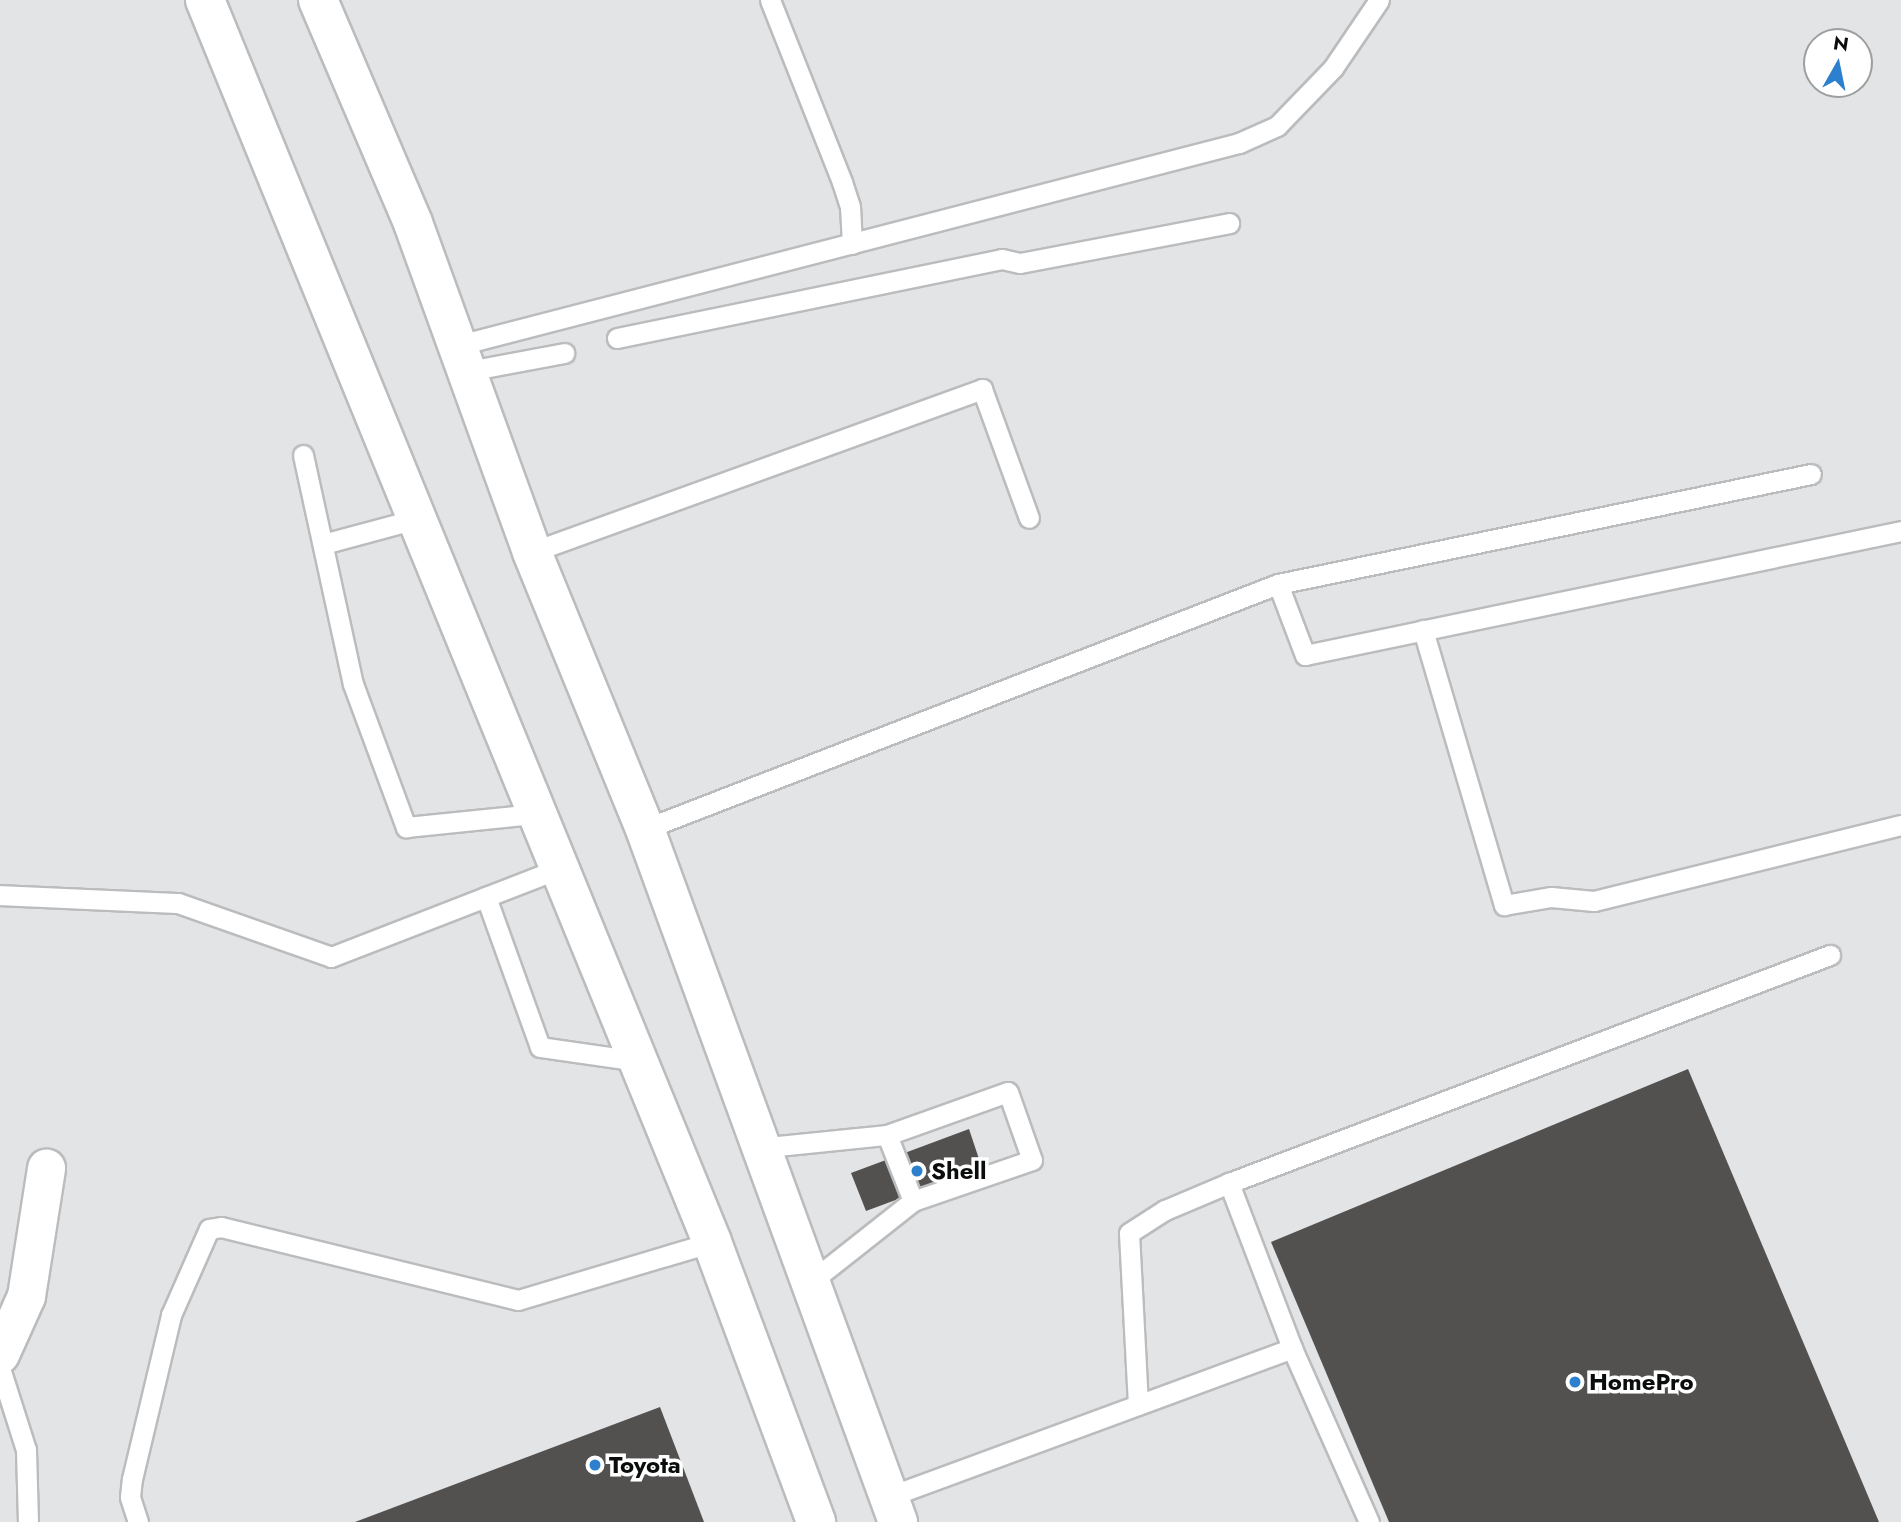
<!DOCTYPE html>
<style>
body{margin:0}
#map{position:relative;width:1901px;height:1522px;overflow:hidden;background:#e3e4e6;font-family:Jost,sans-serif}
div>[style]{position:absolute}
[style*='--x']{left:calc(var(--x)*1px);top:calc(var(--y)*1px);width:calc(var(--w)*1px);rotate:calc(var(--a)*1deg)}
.building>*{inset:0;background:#535150}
.roads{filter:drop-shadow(2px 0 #bbbcbe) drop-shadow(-2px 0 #bbbcbe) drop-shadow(0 2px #bbbcbe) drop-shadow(0 -2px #bbbcbe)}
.service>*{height:19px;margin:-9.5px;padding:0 9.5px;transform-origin:9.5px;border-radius:9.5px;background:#fff}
.minor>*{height:37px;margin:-18.5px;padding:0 18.5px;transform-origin:18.5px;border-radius:18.5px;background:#fff}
.primary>*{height:38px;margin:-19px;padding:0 19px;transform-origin:19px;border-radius:19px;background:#fff}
.dots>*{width:19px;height:19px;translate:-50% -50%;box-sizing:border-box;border:4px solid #fff;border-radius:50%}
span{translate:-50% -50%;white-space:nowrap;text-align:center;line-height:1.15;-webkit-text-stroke:7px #fff;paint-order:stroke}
.poi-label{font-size:24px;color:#0b0c0c;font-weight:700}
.left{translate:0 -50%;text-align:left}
.north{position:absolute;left:1803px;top:28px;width:70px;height:70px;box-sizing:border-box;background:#fff;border:2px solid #9d9e9e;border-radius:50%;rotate:9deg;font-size:19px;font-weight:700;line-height:28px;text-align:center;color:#0b0c0c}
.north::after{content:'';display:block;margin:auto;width:24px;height:32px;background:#2d80ce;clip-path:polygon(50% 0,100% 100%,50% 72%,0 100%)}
</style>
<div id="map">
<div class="building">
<i style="clip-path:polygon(1688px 1069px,1879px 1522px,1389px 1522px,1271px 1242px)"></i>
<i style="clip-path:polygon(969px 1129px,982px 1168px,866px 1211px,851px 1173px)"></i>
<i style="clip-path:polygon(660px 1407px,704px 1522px,355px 1522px)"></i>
</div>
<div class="roads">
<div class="service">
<i style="--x:770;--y:0;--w:196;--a:68.4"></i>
<i style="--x:842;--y:182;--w:25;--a:72"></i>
<i style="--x:850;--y:206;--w:38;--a:87"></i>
<i style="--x:617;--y:338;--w:393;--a:-11.6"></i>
<i style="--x:1002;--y:259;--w:18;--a:13"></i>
<i style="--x:1020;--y:263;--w:213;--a:-10.8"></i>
<i style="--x:459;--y:345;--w:806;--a:-14.52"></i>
<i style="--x:1239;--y:143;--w:42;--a:-24.1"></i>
<i style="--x:1277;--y:126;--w:81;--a:-46"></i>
<i style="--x:1333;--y:68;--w:82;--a:-55.9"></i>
<i style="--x:468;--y:371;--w:98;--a:-10.6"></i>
<i style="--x:303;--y:455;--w:234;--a:77.7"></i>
<i style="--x:353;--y:684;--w:153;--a:69.7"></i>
<i style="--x:406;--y:827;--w:130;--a:-5.8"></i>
<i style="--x:323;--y:544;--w:96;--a:-15"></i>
<i style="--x:532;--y:552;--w:479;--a:-19.9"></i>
<i style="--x:982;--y:389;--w:137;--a:70"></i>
<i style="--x:1278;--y:584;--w:76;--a:69.2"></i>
<i style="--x:1305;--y:655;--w:609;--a:-11.75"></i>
<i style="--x:1423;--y:630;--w:287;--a:73.6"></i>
<i style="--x:1504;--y:905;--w:48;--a:-9.7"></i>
<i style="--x:1551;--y:897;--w:43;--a:5.3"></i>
<i style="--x:1594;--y:901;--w:316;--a:-13.9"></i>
<i style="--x:645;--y:829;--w:679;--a:-21.16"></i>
<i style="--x:1278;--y:584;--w:544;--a:-11.66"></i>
<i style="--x:0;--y:895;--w:178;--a:2.6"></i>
<i style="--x:178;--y:903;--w:162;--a:19.4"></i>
<i style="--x:331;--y:957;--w:243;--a:-21.2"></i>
<i style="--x:486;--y:897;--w:159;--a:70.2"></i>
<i style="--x:540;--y:1047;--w:99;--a:8.1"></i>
<i style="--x:887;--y:1135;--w:128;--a:-19.6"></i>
<i style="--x:1008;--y:1092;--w:72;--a:70.6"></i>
<i style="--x:1032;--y:1160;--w:126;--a:161"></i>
<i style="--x:758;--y:1148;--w:130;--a:-5.8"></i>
<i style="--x:887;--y:1135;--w:71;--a:68.5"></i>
<i style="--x:913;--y:1201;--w:132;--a:141.7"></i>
<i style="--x:0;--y:1368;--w:86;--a:72.4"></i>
<i style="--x:26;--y:1450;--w:72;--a:88.4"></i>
<i style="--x:1138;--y:1405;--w:172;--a:-93"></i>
<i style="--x:1129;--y:1233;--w:43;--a:-32.6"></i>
<i style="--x:1165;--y:1210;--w:69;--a:-22.9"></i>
<i style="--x:888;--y:1497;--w:431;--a:-20.2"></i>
<i style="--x:138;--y:1522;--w:26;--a:-108"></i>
<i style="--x:130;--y:1497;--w:18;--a:-84"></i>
<i style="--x:132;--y:1479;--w:169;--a:-76.6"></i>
<i style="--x:171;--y:1315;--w:94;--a:-66.2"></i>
<i style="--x:209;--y:1229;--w:12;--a:-9"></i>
<i style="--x:221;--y:1227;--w:306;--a:13.8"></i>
<i style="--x:518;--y:1300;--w:202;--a:-16.6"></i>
<i style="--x:1369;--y:1522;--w:190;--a:-113.9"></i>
<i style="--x:1292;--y:1348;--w:177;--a:-110.9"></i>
<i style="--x:1229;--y:1183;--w:643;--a:-20.78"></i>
</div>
<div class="minor">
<i style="--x:0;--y:1354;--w:64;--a:-65.9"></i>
<i style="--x:26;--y:1296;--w:130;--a:-81.1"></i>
</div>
<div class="primary">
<i style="--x:205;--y:0;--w:1341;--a:67.79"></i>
<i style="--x:712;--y:1242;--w:299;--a:69.6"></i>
<i style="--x:318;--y:0;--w:242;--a:66.9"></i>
<i style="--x:413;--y:223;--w:350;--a:70.1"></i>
<i style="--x:532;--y:552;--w:299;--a:67.8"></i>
<i style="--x:645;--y:829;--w:738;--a:69.94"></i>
</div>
</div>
<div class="dots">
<i style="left:917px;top:1171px;background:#2d80ce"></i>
<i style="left:1575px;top:1382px;background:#2d80ce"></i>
<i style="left:595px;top:1465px;background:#2d80ce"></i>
</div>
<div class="poi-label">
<span class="left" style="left:931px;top:1171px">Shell</span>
<span class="left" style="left:1589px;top:1382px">HomePro</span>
<span class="left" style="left:609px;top:1465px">Toyota</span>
</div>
<div class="north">N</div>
</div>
